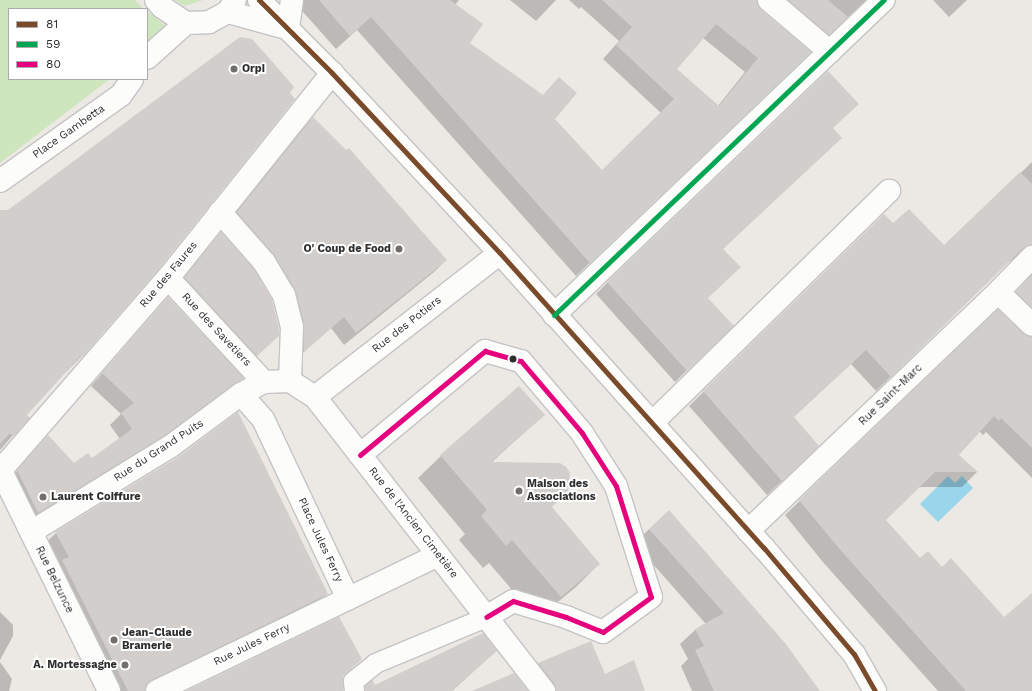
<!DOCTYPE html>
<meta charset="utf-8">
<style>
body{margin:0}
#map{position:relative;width:1032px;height:691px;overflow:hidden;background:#ece8e4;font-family:"Work Sans",sans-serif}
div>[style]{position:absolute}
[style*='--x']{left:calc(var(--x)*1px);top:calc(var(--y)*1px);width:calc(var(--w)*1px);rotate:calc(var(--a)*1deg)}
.green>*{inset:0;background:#cee6be}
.water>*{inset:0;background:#99d6ec}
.shadow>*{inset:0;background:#0003}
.building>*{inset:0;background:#d1cecb}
.roads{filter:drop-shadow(1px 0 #c5c4c5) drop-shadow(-1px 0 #c5c4c5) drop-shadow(0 1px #c5c4c5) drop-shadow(0 -1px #c5c4c5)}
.lane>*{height:19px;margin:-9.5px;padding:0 9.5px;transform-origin:9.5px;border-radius:9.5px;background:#fcfcfb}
.street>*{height:22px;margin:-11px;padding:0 11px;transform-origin:11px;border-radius:11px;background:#fcfcfb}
.secondary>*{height:22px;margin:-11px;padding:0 11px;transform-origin:11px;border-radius:11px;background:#fcfcfb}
.bus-1>*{height:5px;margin:-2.5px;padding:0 2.5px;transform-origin:2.5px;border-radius:2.5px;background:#7a4b2a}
.bus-2>*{height:5px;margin:-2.5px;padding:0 2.5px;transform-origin:2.5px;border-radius:2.5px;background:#00a651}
.bus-3>*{height:5px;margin:-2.5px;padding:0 2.5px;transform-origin:2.5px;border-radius:2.5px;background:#e5007d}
.dots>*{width:11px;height:11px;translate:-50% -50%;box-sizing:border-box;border:2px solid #fff;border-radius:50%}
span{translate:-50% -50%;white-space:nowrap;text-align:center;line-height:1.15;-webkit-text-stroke:4px #fff;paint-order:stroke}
.poi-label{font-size:11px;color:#2e2e2e;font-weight:700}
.left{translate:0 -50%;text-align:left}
.right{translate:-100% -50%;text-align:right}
.street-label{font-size:11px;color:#2e2e2e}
.legend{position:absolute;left:8px;top:8px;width:140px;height:72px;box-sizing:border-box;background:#fff;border:1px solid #ababab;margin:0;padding:5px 7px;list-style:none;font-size:12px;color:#2e2e2e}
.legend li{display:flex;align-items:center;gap:8px;height:20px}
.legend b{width:20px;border:1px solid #ababab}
</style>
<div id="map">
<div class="green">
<i style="clip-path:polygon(0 0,135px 0,144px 9px,9px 9px,9px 79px,110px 79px,0 163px)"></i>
<i style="clip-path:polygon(175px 0,203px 0,185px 6px)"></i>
<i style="clip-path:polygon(147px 11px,166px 26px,147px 51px)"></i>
</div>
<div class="water">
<i style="clip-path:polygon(948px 476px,955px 483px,962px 476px,973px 488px,938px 522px,920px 504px)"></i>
</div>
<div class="shadow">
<i style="clip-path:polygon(evenodd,298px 0,459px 0,455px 5px,469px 43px,554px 119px,602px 171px,661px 113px,603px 59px,619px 41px,581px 7px,579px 9px,569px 0,866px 0,815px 48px,763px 4px,756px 1px,756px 4px,796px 66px,576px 276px,357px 30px,336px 49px,295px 3px,298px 0,703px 38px,745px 72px,718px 106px,676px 69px,703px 38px)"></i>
<i style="clip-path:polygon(510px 0,556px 0,536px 21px)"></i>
<i style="clip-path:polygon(933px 0,967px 0,949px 17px)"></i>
<i style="clip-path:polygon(313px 118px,446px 260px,434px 272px,344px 345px,331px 328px,292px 362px,283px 301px,225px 225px,301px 130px)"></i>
<i style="clip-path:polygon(832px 129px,722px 250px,707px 298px,732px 326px,675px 382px,596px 294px,608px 282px)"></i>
<i style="clip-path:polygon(1032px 162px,1032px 478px,986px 432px,983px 435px,979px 431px,958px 455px,977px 472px,962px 487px,919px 487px,885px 520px,920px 559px,942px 569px,1004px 619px,1032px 600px,1032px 691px,938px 691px,822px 561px,785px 515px,998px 311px,1029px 339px,1026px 331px,1002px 307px,1026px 282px,1030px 275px,1030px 269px,1019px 259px,1013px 259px,1007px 263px,876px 391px,851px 364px,793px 417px,803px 461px,767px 495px,689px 406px,884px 215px,892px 224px,944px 247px)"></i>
<i style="clip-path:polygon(0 217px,158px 269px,82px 356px,66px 372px,65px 371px,25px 415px,28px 418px,0 450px)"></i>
<i style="clip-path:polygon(221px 233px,267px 346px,246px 366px,175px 288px)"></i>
<i style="clip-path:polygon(168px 298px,242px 378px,231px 390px,151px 447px,26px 524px,6px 483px,48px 437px,74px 464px,91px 460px,120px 439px,110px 425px,121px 414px,91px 386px)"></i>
<i style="clip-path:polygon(543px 415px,491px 463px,599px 564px,576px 587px,537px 619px,489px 563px,483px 568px,459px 540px,465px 534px,418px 478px,441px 456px)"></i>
<i style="clip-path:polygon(649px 529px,817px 691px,692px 691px,681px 666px,688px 659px,680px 644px,695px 630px,706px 624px,635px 544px)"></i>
<i style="clip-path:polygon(56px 533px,327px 594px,312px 609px,144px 691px,106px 691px,41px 547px)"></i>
<i style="clip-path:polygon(0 612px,13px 625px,13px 636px,0 660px)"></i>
<i style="clip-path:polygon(591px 642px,604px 675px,644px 691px,533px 691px,524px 678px,539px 664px)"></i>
<i style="clip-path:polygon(496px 651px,452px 691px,361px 691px,365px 687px,375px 686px)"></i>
<i style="clip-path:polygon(0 662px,12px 679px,9px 691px,0 691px)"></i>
</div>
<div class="building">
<i style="clip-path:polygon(evenodd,319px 0,450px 0,483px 24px,470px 43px,543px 95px,559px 77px,577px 93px,555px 119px,602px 170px,674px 99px,616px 45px,632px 27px,602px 0,757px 0,761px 10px,811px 52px,590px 263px,371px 17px,350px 36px,319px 0,716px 24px,758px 58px,719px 106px,677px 69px,716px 24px)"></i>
<i style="clip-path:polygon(788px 0,828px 0,848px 17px,829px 35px)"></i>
<i style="clip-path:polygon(240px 37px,252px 39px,270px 59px,294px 87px,290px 93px,295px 99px,158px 270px,83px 356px,82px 355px,75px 362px,27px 415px,30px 418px,15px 435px,9px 434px,0 444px,0 210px,8px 210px)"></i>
<i style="clip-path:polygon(828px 71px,859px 104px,833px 128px,842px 138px,723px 249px,741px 267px,708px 298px,734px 326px,687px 371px,607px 282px)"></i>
<i style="clip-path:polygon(313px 117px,346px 150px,349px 148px,447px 260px,356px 333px,344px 317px,304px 352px,304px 324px,295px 289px,273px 254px,237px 212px)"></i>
<i style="clip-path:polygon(1020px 172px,1032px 184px,1032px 245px,1023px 248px,891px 377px,866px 350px,794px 417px,819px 446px,782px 481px,703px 391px,884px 214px,893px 223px,909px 209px,944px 245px)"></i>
<i style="clip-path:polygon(221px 232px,254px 269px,272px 300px,279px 328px,279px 336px,257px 356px,184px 277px)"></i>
<i style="clip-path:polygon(1032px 275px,1032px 308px,1016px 292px)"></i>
<i style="clip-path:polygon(168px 297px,244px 378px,234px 384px,164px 436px,38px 513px,17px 470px,48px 435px,74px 463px,88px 453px,92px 458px,132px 429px,121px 413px,134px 403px,102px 373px)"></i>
<i style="clip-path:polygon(998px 309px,1023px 334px,1032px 337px,1032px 448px,1001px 418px,999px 421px,994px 416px,959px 455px,978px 472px,935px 472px,886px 520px,920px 558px,928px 551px,942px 567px,951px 558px,1004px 617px,1032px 593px,1032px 691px,966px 691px,837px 546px,799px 500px)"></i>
<i style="clip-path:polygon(519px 386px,545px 415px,491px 462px,560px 463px,566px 467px,570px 473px,568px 492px,552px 507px,600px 564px,561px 597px,512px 540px,506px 546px,481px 516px,487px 510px,440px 455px)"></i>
<i style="clip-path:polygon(238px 412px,328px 594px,152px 680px,146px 684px,145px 691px,128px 691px,62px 560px,69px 557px,55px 532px,178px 457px)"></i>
<i style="clip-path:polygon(669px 510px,785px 643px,820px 691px,714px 691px,695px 650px,704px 646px,695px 629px,724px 613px,649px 529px)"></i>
<i style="clip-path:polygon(339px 617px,362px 659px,343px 676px,343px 691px,186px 691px)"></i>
<i style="clip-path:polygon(483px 633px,497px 651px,451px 691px,365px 691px,365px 686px,372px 679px,375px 685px)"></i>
<i style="clip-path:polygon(591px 641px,605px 674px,634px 660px,645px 691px,556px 691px,554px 683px,538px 663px)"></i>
<i style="clip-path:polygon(514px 673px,528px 691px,472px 691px)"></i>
</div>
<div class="roads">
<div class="lane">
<i style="--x:354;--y:691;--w:10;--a:-96"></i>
<i style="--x:353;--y:681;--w:28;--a:-39"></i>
<i style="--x:375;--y:663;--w:120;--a:-22.5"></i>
</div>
<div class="street">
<i style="--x:769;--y:0;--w:80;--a:40.4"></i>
<i style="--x:288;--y:28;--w:28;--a:-82"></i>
<i style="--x:147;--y:58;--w:52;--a:-41.9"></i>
<i style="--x:0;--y:181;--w:148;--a:-35.4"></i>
<i style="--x:121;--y:95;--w:19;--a:-55"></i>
<i style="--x:220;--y:212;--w:67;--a:48.7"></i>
<i style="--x:264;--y:262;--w:39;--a:59"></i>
<i style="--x:284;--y:295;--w:33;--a:76"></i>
<i style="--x:292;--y:327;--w:54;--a:92.1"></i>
<i style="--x:168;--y:278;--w:142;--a:47.3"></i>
<i style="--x:998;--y:292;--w:47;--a:44.1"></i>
<i style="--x:554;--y:315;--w:456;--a:-43.7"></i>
<i style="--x:290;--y:381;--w:30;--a:33"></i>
<i style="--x:315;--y:397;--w:373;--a:52.1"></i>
<i style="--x:241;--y:394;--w:33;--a:49"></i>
<i style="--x:263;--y:419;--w:199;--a:64.7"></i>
<i style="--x:315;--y:397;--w:234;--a:-37.9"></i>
<i style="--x:652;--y:423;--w:332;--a:-44.4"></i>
<i style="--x:360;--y:455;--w:163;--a:-39.8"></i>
<i style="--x:485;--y:351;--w:37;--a:16"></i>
<i style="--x:521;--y:361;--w:94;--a:49.7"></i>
<i style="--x:582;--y:433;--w:63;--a:57.3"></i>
<i style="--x:616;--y:486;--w:116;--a:72.5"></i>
<i style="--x:651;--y:597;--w:59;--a:143.9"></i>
<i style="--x:603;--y:632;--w:40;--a:-158"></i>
<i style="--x:566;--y:617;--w:55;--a:-163.2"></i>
<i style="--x:513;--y:601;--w:31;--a:149"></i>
<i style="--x:0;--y:469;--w:247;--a:63.8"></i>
<i style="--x:0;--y:471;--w:256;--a:-49"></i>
<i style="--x:168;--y:278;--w:263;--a:-51.3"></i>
<i style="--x:748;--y:531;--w:346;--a:-43.7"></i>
<i style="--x:998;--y:292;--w:49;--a:-45.8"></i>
<i style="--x:31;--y:532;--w:164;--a:-31.6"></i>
<i style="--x:171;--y:446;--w:87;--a:-36.6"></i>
<i style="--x:241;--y:394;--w:26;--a:-28"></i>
<i style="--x:264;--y:382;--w:26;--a:-2"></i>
<i style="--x:157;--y:691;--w:312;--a:-25.8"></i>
</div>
<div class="secondary">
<i style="--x:156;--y:0;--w:9;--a:49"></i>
<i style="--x:162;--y:7;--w:29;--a:34"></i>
<i style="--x:186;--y:23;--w:23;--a:-2"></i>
<i style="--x:209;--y:22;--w:21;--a:-28"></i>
<i style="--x:228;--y:12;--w:14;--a:-60"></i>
<i style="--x:259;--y:0;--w:103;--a:45"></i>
<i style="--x:332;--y:73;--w:246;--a:47"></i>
<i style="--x:500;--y:253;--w:396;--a:48.2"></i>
<i style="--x:764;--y:548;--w:139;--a:49.7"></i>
<i style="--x:854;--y:654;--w:43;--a:60.4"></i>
<i style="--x:228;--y:12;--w:60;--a:15.4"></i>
</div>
</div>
<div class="bus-1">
<i style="--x:259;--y:0;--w:103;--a:45"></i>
<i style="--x:332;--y:73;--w:246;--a:47"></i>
<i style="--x:500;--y:253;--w:396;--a:48.2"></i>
<i style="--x:764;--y:548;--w:139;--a:49.7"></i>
<i style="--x:854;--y:654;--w:43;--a:60.4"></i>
</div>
<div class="bus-2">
<i style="--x:554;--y:315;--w:456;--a:-43.7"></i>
</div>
<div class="bus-3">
<i style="--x:360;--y:455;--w:163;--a:-39.8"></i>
<i style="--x:485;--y:351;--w:37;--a:16"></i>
<i style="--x:521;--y:361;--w:94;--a:49.7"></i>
<i style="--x:582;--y:433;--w:63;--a:57.3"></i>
<i style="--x:616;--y:486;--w:116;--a:72.5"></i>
<i style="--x:651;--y:597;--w:59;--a:143.9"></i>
<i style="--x:603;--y:632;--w:40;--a:-158"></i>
<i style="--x:566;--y:617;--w:55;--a:-163.2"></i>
<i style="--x:513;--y:601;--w:31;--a:149"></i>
</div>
<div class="dots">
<i style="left:234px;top:69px;background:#706f6e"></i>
<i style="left:399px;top:249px;background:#706f6e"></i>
<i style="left:513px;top:359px;background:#2e2e2e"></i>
<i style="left:519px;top:491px;background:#706f6e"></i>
<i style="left:43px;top:497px;background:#706f6e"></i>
<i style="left:114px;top:640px;background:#706f6e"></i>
<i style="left:125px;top:665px;background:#706f6e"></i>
</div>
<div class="poi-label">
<span class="left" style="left:242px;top:69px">Orpi</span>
<span class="right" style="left:391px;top:249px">O' Coup de Food</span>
<span class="left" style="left:527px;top:491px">Maison des<br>Associations</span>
<span class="left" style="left:51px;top:497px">Laurent Coiffure</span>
<span class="left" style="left:122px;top:640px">Jean-Claude<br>Bramerie</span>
<span class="right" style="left:117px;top:665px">A. Mortessagne</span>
</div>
<div class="street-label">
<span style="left:69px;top:132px;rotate:-35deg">Place Gambetta</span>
<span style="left:169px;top:275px;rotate:-50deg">Rue des Faures</span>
<span style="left:407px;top:325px;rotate:-38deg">Rue des Potiers</span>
<span style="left:216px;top:330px;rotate:47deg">Rue des Savetiers</span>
<span style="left:891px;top:395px;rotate:-44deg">Rue Saint-Marc</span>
<span style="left:159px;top:451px;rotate:-33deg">Rue du Grand Puits</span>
<span style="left:413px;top:523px;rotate:52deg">Rue de l'Ancien Cimetière</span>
<span style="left:320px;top:540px;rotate:65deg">Place Jules Ferry</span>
<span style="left:54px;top:580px;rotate:64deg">Rue Belzunce</span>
<span style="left:252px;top:645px;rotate:-26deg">Rue Jules Ferry</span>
</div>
<ul class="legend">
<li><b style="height:5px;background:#7a4b2a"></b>81</li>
<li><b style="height:5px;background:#00a651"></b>59</li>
<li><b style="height:5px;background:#e5007d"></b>80</li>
</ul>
</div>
